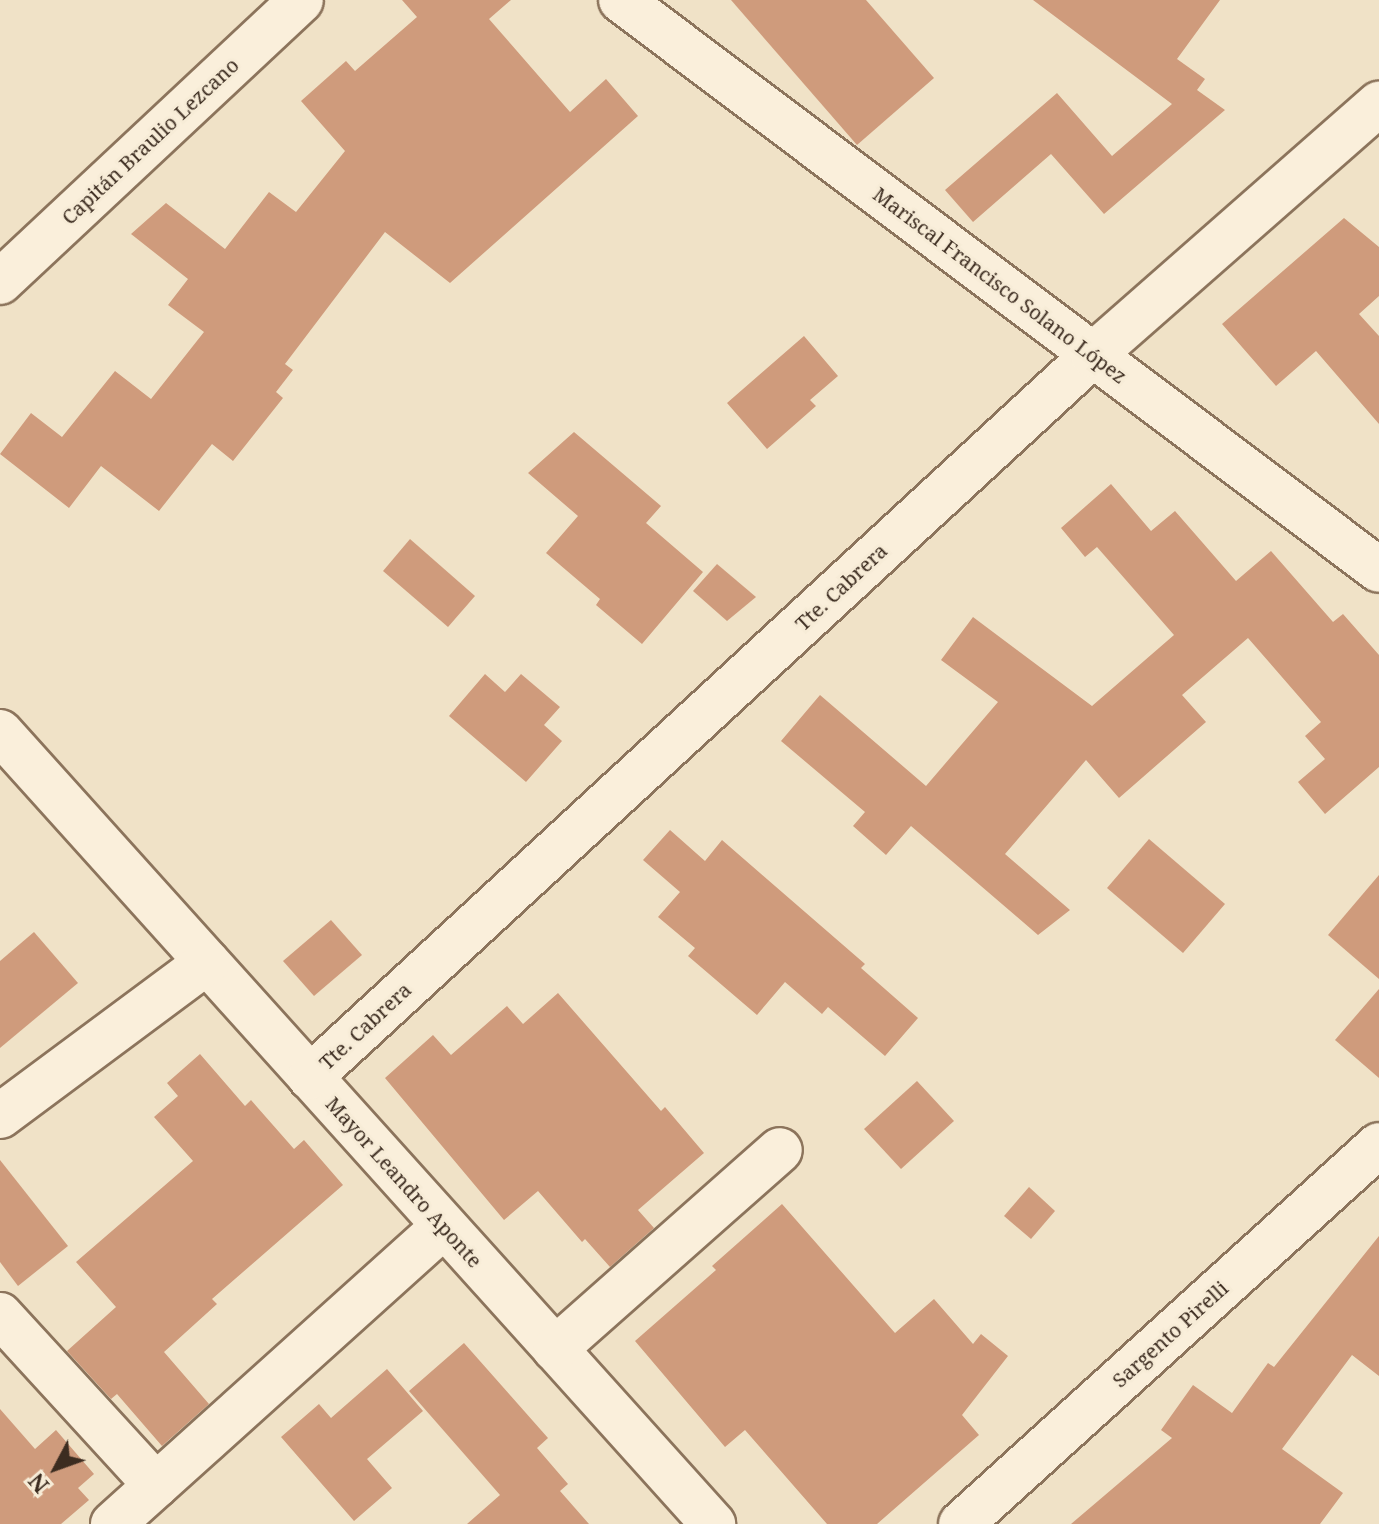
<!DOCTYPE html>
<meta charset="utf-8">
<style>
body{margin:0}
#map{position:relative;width:1379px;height:1524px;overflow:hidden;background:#f0e2c7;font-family:"Noto Serif",serif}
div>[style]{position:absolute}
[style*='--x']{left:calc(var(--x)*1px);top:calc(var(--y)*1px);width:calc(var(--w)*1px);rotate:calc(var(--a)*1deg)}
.building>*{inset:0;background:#cf9b7c}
.roads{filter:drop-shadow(2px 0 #8c745c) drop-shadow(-2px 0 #8c745c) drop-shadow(0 2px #8c745c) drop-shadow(0 -2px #8c745c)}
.street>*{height:44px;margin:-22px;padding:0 22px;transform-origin:22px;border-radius:22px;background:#faefdb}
span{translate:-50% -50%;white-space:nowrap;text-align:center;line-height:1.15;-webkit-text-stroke:6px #f7ecd7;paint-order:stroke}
.street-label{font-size:20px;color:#3c2c20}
.north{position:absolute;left:16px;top:1428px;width:80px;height:80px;-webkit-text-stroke:6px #f7ecd7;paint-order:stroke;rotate:229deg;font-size:22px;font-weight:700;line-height:32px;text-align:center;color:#3c2c20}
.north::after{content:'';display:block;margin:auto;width:28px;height:36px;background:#3c2c20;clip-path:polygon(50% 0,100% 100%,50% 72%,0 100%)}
</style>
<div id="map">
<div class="building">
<i style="clip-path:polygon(402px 0,511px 0,489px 19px,570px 112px,606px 79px,638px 116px,450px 283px,385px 232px,285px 364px,293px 370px,276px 392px,283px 398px,233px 461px,212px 444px,159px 511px,101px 466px,69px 508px,0 454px,31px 413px,62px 437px,115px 371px,151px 399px,204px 332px,168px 305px,188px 279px,131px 234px,166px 203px,225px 249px,269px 192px,296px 212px,345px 151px,301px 101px,346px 61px,355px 71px,417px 17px)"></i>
<i style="clip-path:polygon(731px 0,866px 0,934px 78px,857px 145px)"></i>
<i style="clip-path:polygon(1033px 0,1220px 0,1177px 59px,1205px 79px,1197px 90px,1225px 110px,1104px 214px,1051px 154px,973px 222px,945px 190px,1057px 93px,1112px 156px,1172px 104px)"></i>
<i style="clip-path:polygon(1344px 218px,1379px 247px,1379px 296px,1359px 314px,1379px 336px,1379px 424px,1316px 351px,1276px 386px,1222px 324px)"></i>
<i style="clip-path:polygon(804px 336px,838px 376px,810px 400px,816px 406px,767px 449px,727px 403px)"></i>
<i style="clip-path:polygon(574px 432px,661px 506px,646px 523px,703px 572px,642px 644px,596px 605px,600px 599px,546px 553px,578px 516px,528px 473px)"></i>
<i style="clip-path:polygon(1111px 484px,1151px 531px,1175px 511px,1236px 581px,1271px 551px,1333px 622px,1343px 614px,1379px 655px,1379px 767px,1325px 814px,1298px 782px,1325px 759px,1305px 736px,1321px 722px,1248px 638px,1182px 695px,1206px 722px,1119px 798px,1086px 760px,1005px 854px,1070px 910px,1038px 935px,911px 826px,886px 855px,853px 826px,865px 812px,781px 741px,820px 695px,926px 786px,998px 702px,941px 660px,973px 617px,1092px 706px,1174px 635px,1097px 547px,1085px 557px,1061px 528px)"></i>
<i style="clip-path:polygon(410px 539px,475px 596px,448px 627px,383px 571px)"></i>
<i style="clip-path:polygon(717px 564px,756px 597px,727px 621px,693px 591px)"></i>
<i style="clip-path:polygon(485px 674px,505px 692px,521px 674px,560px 707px,544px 725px,562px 741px,526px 782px,449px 716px)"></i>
<i style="clip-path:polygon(670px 830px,705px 861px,722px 840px,865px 964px,861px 968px,918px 1018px,885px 1056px,828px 1007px,822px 1014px,785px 982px,757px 1015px,688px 956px,695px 948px,658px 917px,680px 892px,643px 860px)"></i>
<i style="clip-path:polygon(1149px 839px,1225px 904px,1183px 953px,1107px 888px)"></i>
<i style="clip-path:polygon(1379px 875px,1379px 979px,1328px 935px)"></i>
<i style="clip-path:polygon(331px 920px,362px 955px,314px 996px,283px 961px)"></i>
<i style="clip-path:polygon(34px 932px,78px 983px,0 1048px,0 961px)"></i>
<i style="clip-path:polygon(1379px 989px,1379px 1078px,1335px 1040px)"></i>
<i style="clip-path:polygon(558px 993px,661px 1111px,665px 1107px,704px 1153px,638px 1210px,654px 1228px,610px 1267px,585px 1239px,582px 1242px,538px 1191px,504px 1220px,385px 1078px,433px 1035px,451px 1055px,507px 1006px,523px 1024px)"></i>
<i style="clip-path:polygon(200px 1054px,245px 1106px,251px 1100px,294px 1149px,304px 1140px,343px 1185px,212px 1299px,217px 1304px,164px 1352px,209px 1404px,162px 1446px,117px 1394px,111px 1399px,67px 1351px,116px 1307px,76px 1262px,193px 1161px,154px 1117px,178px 1096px,167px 1083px)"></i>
<i style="clip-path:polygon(917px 1081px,954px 1121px,901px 1169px,864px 1129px)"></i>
<i style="clip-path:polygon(0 1160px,68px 1246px,18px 1286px,0 1262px)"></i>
<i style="clip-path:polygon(1029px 1187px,1055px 1211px,1031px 1239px,1004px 1216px)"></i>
<i style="clip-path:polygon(782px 1204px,895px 1333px,934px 1299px,973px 1344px,981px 1334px,1008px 1356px,962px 1415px,979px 1435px,877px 1524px,827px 1524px,745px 1430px,725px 1447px,635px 1341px,716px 1270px,712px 1266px)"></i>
<i style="clip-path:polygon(1379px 1236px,1379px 1376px,1352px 1355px,1282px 1449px,1343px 1493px,1320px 1524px,1071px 1524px,1172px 1438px,1161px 1430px,1193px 1385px,1232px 1413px,1268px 1363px,1274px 1367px)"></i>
<i style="clip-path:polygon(464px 1343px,548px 1438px,537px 1448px,568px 1484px,560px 1491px,589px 1524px,467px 1524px,500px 1495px,409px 1391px)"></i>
<i style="clip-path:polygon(387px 1369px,423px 1411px,367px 1459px,392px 1488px,354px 1521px,281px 1437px,319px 1404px,331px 1418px)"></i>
<i style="clip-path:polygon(0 1409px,35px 1449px,56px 1430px,94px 1474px,78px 1488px,89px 1500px,61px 1524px,0 1524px)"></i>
</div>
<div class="roads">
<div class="street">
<i style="--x:621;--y:0;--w:948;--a:36.94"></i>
<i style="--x:0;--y:282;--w:412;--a:-43.1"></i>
<i style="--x:0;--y:732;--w:1066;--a:48"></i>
<i style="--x:310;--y:1077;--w:1065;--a:-42.68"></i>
<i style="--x:1093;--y:355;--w:381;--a:-41.3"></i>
<i style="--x:0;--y:1116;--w:258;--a:-36.6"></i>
<i style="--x:0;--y:1315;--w:231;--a:47.5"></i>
<i style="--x:555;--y:1349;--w:300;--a:-41.5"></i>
<i style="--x:113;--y:1524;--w:445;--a:-42"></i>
<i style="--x:961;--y:1524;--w:564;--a:-42.2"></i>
</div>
</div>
<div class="street-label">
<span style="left:150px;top:141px;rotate:-43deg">Capitán Braulio Lezcano</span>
<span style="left:1000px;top:285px;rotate:37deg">Mariscal Francisco Solano López</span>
<span style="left:841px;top:587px;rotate:-43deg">Tte. Cabrera</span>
<span style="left:365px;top:1026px;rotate:-43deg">Tte. Cabrera</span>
<span style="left:404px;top:1182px;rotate:48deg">Mayor Leandro Aponte</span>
<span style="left:1170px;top:1334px;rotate:-42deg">Sargento Pirelli</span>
</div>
<div class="north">N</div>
</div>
